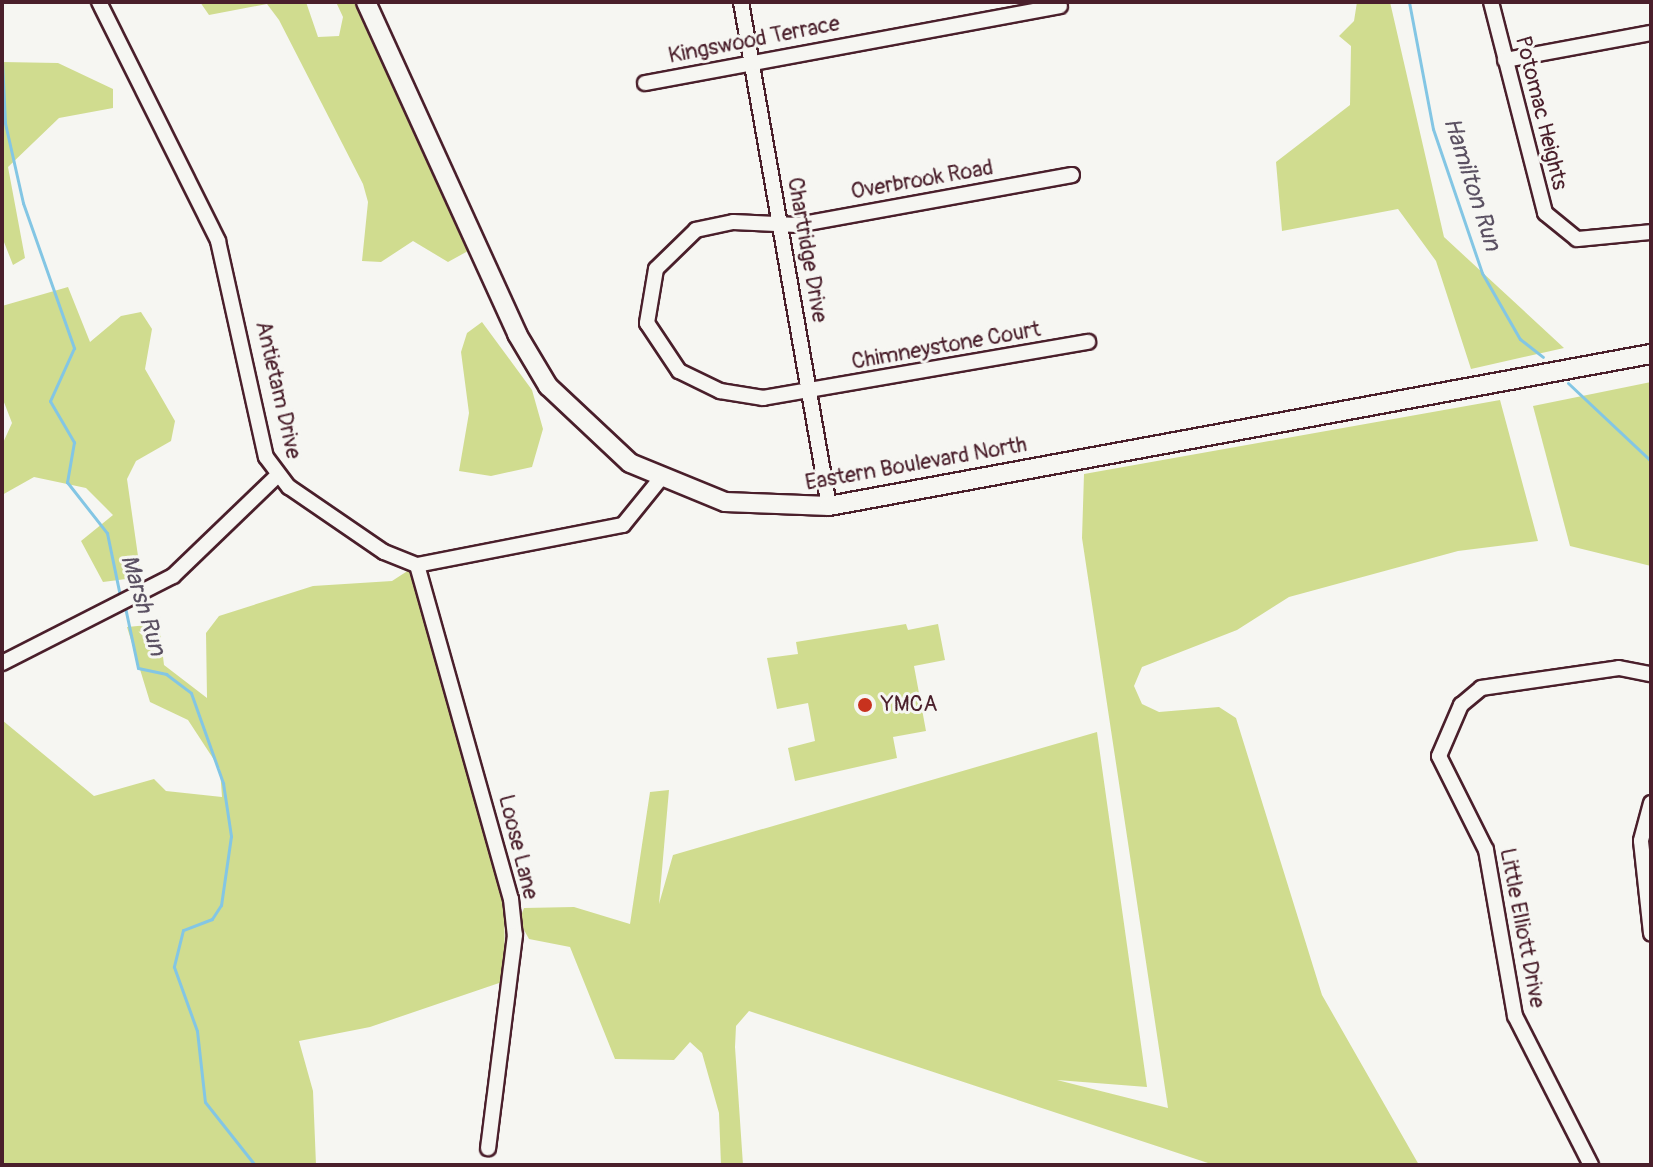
<!DOCTYPE html>
<style>
body{margin:0}
#map{position:relative;width:1653px;height:1167px;overflow:hidden;background:#f6f6f2;font-family:Pangolin,sans-serif}
div>[style]{position:absolute}
[style*='--x']{left:calc(var(--x)*1px);top:calc(var(--y)*1px);width:calc(var(--w)*1px);rotate:calc(var(--a)*1deg)}
.green>*{inset:0;background:#d0dc8f}
.stream>*{height:3px;margin:-1.5px;padding:0 1.5px;transform-origin:1.5px;border-radius:1.5px;background:#83c6e4}
.roads{filter:drop-shadow(2px 0 #4a1f2b) drop-shadow(-2px 0 #4a1f2b) drop-shadow(0 2px #4a1f2b) drop-shadow(0 -2px #4a1f2b)}
.minor>*{height:14px;margin:-7px;padding:0 7px;transform-origin:7px;border-radius:7px;background:#f6f6f2}
.major>*{height:18px;margin:-9px;padding:0 9px;transform-origin:9px;border-radius:9px;background:#f6f6f2}
.dots>*{width:22px;height:22px;translate:-50% -50%;box-sizing:border-box;border:4px solid #f6f6f2;border-radius:50%}
span{translate:-50% -50%;white-space:nowrap;text-align:center;line-height:1.15;-webkit-text-stroke:6px #f6f6f2;paint-order:stroke}
.street-label{font-size:22px;color:#4a1f2b}
.poi-label{font-size:22px;color:#4a1f2b}
.left{translate:0 -50%;text-align:left}
.water-label{font-size:24px;color:#5b5162;font-style:italic}
.frame{position:absolute;inset:0;border:4px solid #4a1f2b;pointer-events:none}
</style>
<div id="map">
<div class="green">
<i style="clip-path:polygon(200px 2px,306px 2px,318px 37px,339px 36px,343px 17px,336px 2px,365px 2px,468px 251px,448px 262px,413px 241px,381px 262px,362px 261px,368px 202px,363px 184px,279px 20px,267px 4px,209px 15px)"></i>
<i style="clip-path:polygon(1357px 2px,1390px 2px,1444px 237px,1564px 348px,1471px 369px,1436px 261px,1398px 209px,1282px 231px,1276px 162px,1350px 105px,1351px 46px,1339px 36px,1354px 21px)"></i>
<i style="clip-path:polygon(2px 62px,58px 63px,113px 89px,113px 108px,59px 118px,8px 167px,25px 258px,13px 265px,2px 237px)"></i>
<i style="clip-path:polygon(68px 287px,90px 342px,121px 316px,141px 312px,152px 329px,145px 369px,175px 421px,171px 441px,136px 461px,127px 479px,141px 577px,103px 582px,81px 541px,113px 515px,86px 488px,34px 477px,2px 495px,2px 445px,12px 423px,2px 397px,2px 306px)"></i>
<i style="clip-path:polygon(482px 322px,532px 390px,543px 429px,532px 467px,491px 476px,459px 471px,469px 413px,461px 352px,467px 333px)"></i>
<i style="clip-path:polygon(1651px 382px,1651px 566px,1570px 546px,1533px 406px)"></i>
<i style="clip-path:polygon(1500px 400px,1538px 541px,1458px 551px,1289px 597px,1237px 630px,1142px 667px,1134px 686px,1142px 704px,1159px 712px,1219px 707px,1236px 718px,1322px 995px,1419px 1165px,1214px 1165px,749px 1011px,736px 1026px,735px 1047px,743px 1165px,721px 1165px,719px 1113px,702px 1053px,690px 1042px,674px 1060px,615px 1059px,570px 947px,529px 939px,519px 921px,524px 908px,574px 907px,630px 924px,650px 792px,669px 790px,659px 904px,673px 855px,1097px 732px,1147px 1087px,1057px 1080px,1168px 1108px,1082px 538px,1084px 474px)"></i>
<i style="clip-path:polygon(409px 570px,504px 894px,505px 981px,370px 1027px,299px 1041px,313px 1091px,316px 1165px,2px 1165px,2px 720px,94px 796px,154px 779px,166px 791px,222px 797px,220px 769px,188px 720px,150px 702px,127px 627px,159px 624px,164px 665px,207px 698px,206px 633px,219px 616px,313px 586px,392px 581px)"></i>
<i style="clip-path:polygon(906px 624px,908px 630px,938px 624px,945px 660px,914px 666px,926px 731px,893px 737px,897px 758px,795px 781px,788px 748px,815px 741px,808px 703px,777px 709px,767px 658px,798px 654px,796px 642px)"></i>
</div>
<div class="stream">
<i style="--x:1409;--y:2;--w:129;--a:79.3"></i>
<i style="--x:1433;--y:129;--w:152;--a:71.2"></i>
<i style="--x:1482;--y:273;--w:76;--a:60.1"></i>
<i style="--x:1520;--y:339;--w:29;--a:38"></i>
<i style="--x:2;--y:20;--w:15;--a:90"></i>
<i style="--x:2;--y:61;--w:62;--a:87.2"></i>
<i style="--x:5;--y:123;--w:82;--a:77.3"></i>
<i style="--x:23;--y:203;--w:154;--a:70.6"></i>
<i style="--x:74;--y:348;--w:58;--a:114.4"></i>
<i style="--x:50;--y:401;--w:48;--a:59.7"></i>
<i style="--x:74;--y:442;--w:41;--a:99.9"></i>
<i style="--x:67;--y:482;--w:65;--a:51.9"></i>
<i style="--x:107;--y:533;--w:64;--a:78.3"></i>
<i style="--x:1568;--y:383;--w:114;--a:43.2"></i>
<i style="--x:125;--y:607;--w:62;--a:78"></i>
<i style="--x:138;--y:668;--w:29;--a:12"></i>
<i style="--x:166;--y:674;--w:31;--a:37"></i>
<i style="--x:191;--y:693;--w:96;--a:70.4"></i>
<i style="--x:223;--y:783;--w:54;--a:81.4"></i>
<i style="--x:231;--y:836;--w:70;--a:98.2"></i>
<i style="--x:221;--y:905;--w:17;--a:123"></i>
<i style="--x:212;--y:919;--w:31;--a:159"></i>
<i style="--x:183;--y:930;--w:38;--a:104"></i>
<i style="--x:174;--y:967;--w:68;--a:70.2"></i>
<i style="--x:197;--y:1031;--w:71;--a:83.6"></i>
<i style="--x:205;--y:1102;--w:80;--a:51.6"></i>
</div>
<div class="roads">
<div class="minor">
<i style="--x:99;--y:2;--w:267;--a:63.5"></i>
<i style="--x:218;--y:241;--w:221;--a:77.5"></i>
<i style="--x:266;--y:457;--w:38;--a:53"></i>
<i style="--x:289;--y:487;--w:115;--a:34.4"></i>
<i style="--x:384;--y:552;--w:35;--a:22"></i>
<i style="--x:417;--y:565;--w:210;--a:-11"></i>
<i style="--x:623;--y:525;--w:60;--a:-51"></i>
<i style="--x:741;--y:2;--w:512;--a:80.1"></i>
<i style="--x:1491;--y:2;--w:218;--a:75.6"></i>
<i style="--x:1545;--y:213;--w:41;--a:39.1"></i>
<i style="--x:1577;--y:239;--w:74;--a:-5.4"></i>
<i style="--x:1505;--y:60;--w:148;--a:-10.5"></i>
<i style="--x:645;--y:83;--w:422;--a:-10.5"></i>
<i style="--x:1072;--y:175;--w:280;--a:169.7"></i>
<i style="--x:797;--y:225;--w:64;--a:-177.3"></i>
<i style="--x:733;--y:222;--w:38;--a:168"></i>
<i style="--x:696;--y:230;--w:56;--a:135.7"></i>
<i style="--x:656;--y:269;--w:55;--a:99.5"></i>
<i style="--x:647;--y:323;--w:58;--a:56.3"></i>
<i style="--x:679;--y:371;--w:46;--a:26"></i>
<i style="--x:720;--y:391;--w:44;--a:9.2"></i>
<i style="--x:763;--y:398;--w:330;--a:-9.8"></i>
<i style="--x:417;--y:565;--w:347;--a:74.3"></i>
<i style="--x:511;--y:899;--w:36;--a:84"></i>
<i style="--x:515;--y:935;--w:215;--a:97.2"></i>
<i style="--x:2;--y:663;--w:192;--a:-27"></i>
<i style="--x:173;--y:576;--w:144;--a:-43.9"></i>
<i style="--x:1651;--y:803;--w:39;--a:105"></i>
<i style="--x:1641;--y:841;--w:93;--a:83.8"></i>
<i style="--x:1591;--y:1165;--w:167;--a:-117"></i>
<i style="--x:1515;--y:1016;--w:169;--a:-99.9"></i>
<i style="--x:1486;--y:850;--w:105;--a:-116.6"></i>
<i style="--x:1439;--y:756;--w:56;--a:-66.7"></i>
<i style="--x:1461;--y:705;--w:26;--a:-40"></i>
<i style="--x:1481;--y:688;--w:139;--a:-8.2"></i>
<i style="--x:1619;--y:668;--w:33;--a:11"></i>
</div>
<div class="major">
<i style="--x:366;--y:2;--w:365;--a:65.5"></i>
<i style="--x:517;--y:334;--w:61;--a:59.2"></i>
<i style="--x:548;--y:386;--w:112;--a:43.2"></i>
<i style="--x:630;--y:463;--w:103;--a:22.3"></i>
<i style="--x:725;--y:502;--w:104;--a:2.2"></i>
<i style="--x:829;--y:506;--w:836;--a:-10.48"></i>
</div>
</div>
<div class="dots">
<i style="left:865px;top:705px;background:#c8321e"></i>
</div>
<div class="street-label">
<span style="left:754px;top:40px;rotate:-11deg">Kingswood Terrace</span>
<span style="left:1541px;top:113px;rotate:76deg">Potomac Heights</span>
<span style="left:922px;top:180px;rotate:-10deg">Overbrook Road</span>
<span style="left:807px;top:250px;rotate:80deg">Chartridge Drive</span>
<span style="left:946px;top:346px;rotate:-10deg">Chimneystone Court</span>
<span style="left:278px;top:390px;rotate:77deg">Antietam Drive</span>
<span style="left:916px;top:464px;rotate:-10deg">Eastern Boulevard North</span>
<span style="left:518px;top:847px;rotate:76deg">Loose Lane</span>
<span style="left:1522px;top:928px;rotate:79deg">Little Elliott Drive</span>
</div>
<div class="poi-label">
<span class="left" style="left:881px;top:705px">YMCA</span>
</div>
<div class="water-label">
<span style="left:1472px;top:184px;rotate:72deg">Hamilton Run</span>
<span style="left:143px;top:605px;rotate:73deg">Marsh Run</span>
</div>
<div class="frame"></div>
</div>
